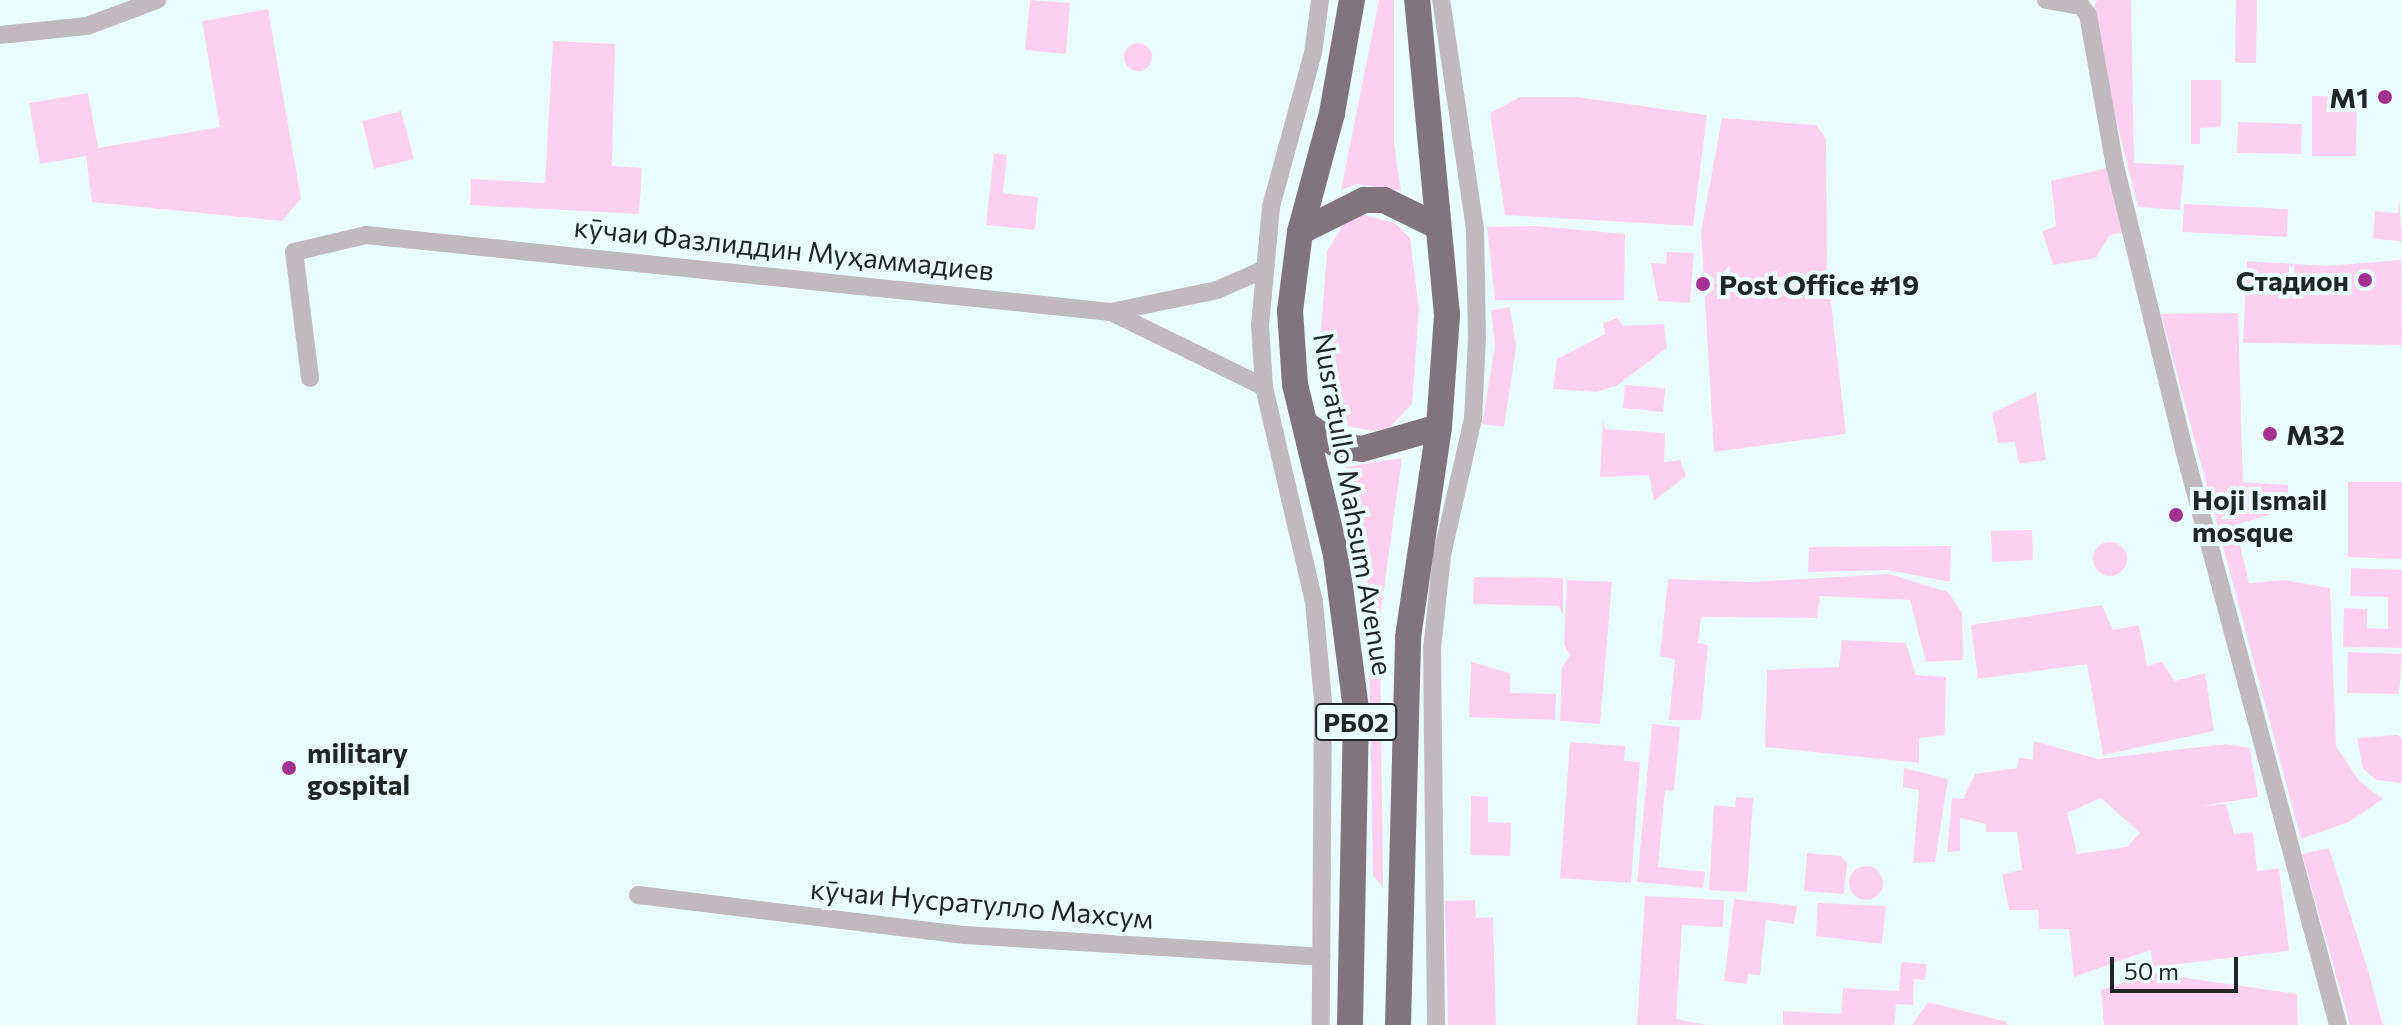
<!DOCTYPE html>
<meta charset="utf-8">
<style>
body{margin:0}
#map{position:relative;width:2402px;height:1025px;overflow:hidden;background:#e8fcff;font-family:Commissioner,sans-serif}
div>[style]{position:absolute}
[style*='--x']{left:calc(var(--x)*1px);top:calc(var(--y)*1px);width:calc(var(--w)*1px);rotate:calc(var(--a)*1deg)}
.green>*{inset:0;background:#fdd0f2}
.round{border-radius:50%}
.minor>*{height:18px;margin:-9px;padding:0 9px;transform-origin:9px;border-radius:9px;background:#c0babf}
.highway>*{height:26px;margin:-13px;padding:0 13px;transform-origin:13px;border-radius:13px;background:#81747d}
.dots>*{width:22px;height:22px;translate:-50% -50%;box-sizing:border-box;border:4px solid #e8fcff;border-radius:50%}
span{translate:-50% -50%;white-space:nowrap;text-align:center;line-height:1.15;-webkit-text-stroke:8px #e8fcff;paint-order:stroke}
.shield-label span{padding:2px 6px;background:#e8fcff;border:2px solid;border-radius:6px;-webkit-text-stroke-width:0}
.shield-label{font-size:26px;color:#1f2627;font-weight:700}
.poi-label{font-size:28px;color:#1f2627;font-weight:700}
.right{translate:-100% -50%;text-align:right}
.left{translate:0 -50%;text-align:left}
.street-label{font-size:28px;color:#1f2627}
.scale{position:absolute;left:2110px;top:957px;width:128px;height:36px;box-sizing:border-box;border:4px solid #1f2627;border-top:0;padding-left:10px;font-size:24px;line-height:28px;white-space:nowrap;color:#1f2627;-webkit-text-stroke:6px #e8fcff;paint-order:stroke}
</style>
<div id="map">
<div class="green">
<i style="clip-path:polygon(1030px 0,1070px 3px,1066px 54px,1025px 50px)"></i>
<i style="clip-path:polygon(1379px 0,1394px 0,1394px 144px,1401px 191px,1358px 184px,1341px 190px)"></i>
<i style="clip-path:polygon(2097px 0,2131px 0,2134px 163px,2184px 165px,2180px 210px,2138px 207px,2090px 15px)"></i>
<i style="clip-path:polygon(2236px 0,2257px 0,2256px 63px,2235px 63px)"></i>
<i style="clip-path:polygon(268px 9px,301px 199px,282px 221px,92px 202px,86px 156px,40px 164px,29px 103px,88px 93px,98px 148px,220px 127px,202px 21px)"></i>
<i style="clip-path:polygon(553px 41px,615px 44px,612px 166px,642px 168px,639px 214px,470px 205px,471px 179px,545px 183px)"></i>
<i class="round" style="left:1124px;top:43px;width:28px;height:28px"></i>
<i style="clip-path:polygon(2191px 80px,2221px 80px,2221px 127px,2200px 128px,2200px 144px,2191px 144px)"></i>
<i style="clip-path:polygon(2312px 96px,2357px 97px,2356px 156px,2312px 156px)"></i>
<i style="clip-path:polygon(1520px 97px,1577px 97px,1707px 115px,1693px 226px,1505px 215px,1490px 113px)"></i>
<i style="clip-path:polygon(401px 111px,414px 159px,374px 169px,362px 121px)"></i>
<i style="clip-path:polygon(1722px 118px,1816px 125px,1826px 138px,1827px 267px,1846px 434px,1714px 452px,1701px 232px)"></i>
<i style="clip-path:polygon(2238px 122px,2302px 124px,2301px 154px,2237px 153px)"></i>
<i style="clip-path:polygon(994px 153px,1007px 155px,1003px 193px,1038px 197px,1035px 230px,986px 225px)"></i>
<i style="clip-path:polygon(2107px 168px,2126px 231px,2109px 236px,2096px 258px,2053px 265px,2042px 231px,2056px 226px,2051px 181px)"></i>
<i style="clip-path:polygon(2399px 199px,2402px 241px,2373px 239px,2375px 211px,2398px 213px)"></i>
<i style="clip-path:polygon(2184px 204px,2288px 209px,2287px 237px,2182px 232px)"></i>
<i style="clip-path:polygon(1363px 215px,1395px 223px,1410px 238px,1419px 309px,1412px 404px,1389px 428px,1373px 431px,1347px 426px,1336px 414px,1321px 332px,1327px 251px,1344px 224px)"></i>
<i style="clip-path:polygon(1538px 226px,1625px 234px,1624px 300px,1495px 300px,1487px 227px)"></i>
<i style="clip-path:polygon(1667px 252px,1694px 253px,1690px 303px,1658px 301px,1651px 263px,1666px 264px)"></i>
<i style="clip-path:polygon(2401px 260px,2402px 345px,2243px 343px,2247px 261px,2327px 266px)"></i>
<i style="clip-path:polygon(1510px 307px,1516px 347px,1504px 427px,1482px 424px,1495px 346px,1491px 310px)"></i>
<i style="clip-path:polygon(2238px 313px,2243px 482px,2288px 485px,2289px 509px,2235px 525px,2249px 583px,2285px 580px,2330px 588px,2336px 746px,2360px 782px,2383px 799px,2349px 822px,2301px 839px,2161px 314px)"></i>
<i style="clip-path:polygon(1617px 318px,1623px 326px,1664px 324px,1667px 348px,1616px 386px,1596px 392px,1553px 389px,1557px 359px,1605px 334px,1603px 323px)"></i>
<i style="clip-path:polygon(1625px 385px,1665px 388px,1663px 412px,1623px 408px)"></i>
<i style="clip-path:polygon(2036px 392px,2046px 460px,2019px 464px,2015px 442px,1998px 443px,1992px 413px)"></i>
<i style="clip-path:polygon(1603px 419px,1605px 429px,1665px 433px,1664px 462px,1680px 460px,1686px 476px,1654px 501px,1649px 475px,1600px 477px)"></i>
<i style="clip-path:polygon(1402px 458px,1380px 618px,1383px 887px,1373px 876px,1368px 586px,1345px 467px)"></i>
<i style="clip-path:polygon(2348px 482px,2402px 482px,2402px 559px,2348px 557px)"></i>
<i style="clip-path:polygon(2032px 530px,2033px 560px,1992px 562px,1991px 531px)"></i>
<i class="round" style="left:2093px;top:542px;width:34px;height:34px"></i>
<i style="clip-path:polygon(1951px 546px,1950px 582px,1888px 570px,1808px 572px,1809px 547px)"></i>
<i style="clip-path:polygon(2351px 568px,2402px 570px,2402px 648px,2343px 647px,2344px 608px,2367px 609px,2367px 628px,2388px 629px,2388px 597px,2350px 596px)"></i>
<i style="clip-path:polygon(1889px 574px,1948px 592px,1962px 613px,1963px 660px,1926px 662px,1910px 600px,1820px 596px,1817px 618px,1701px 617px,1698px 643px,1708px 645px,1701px 720px,1669px 720px,1675px 660px,1660px 656px,1668px 579px,1751px 582px)"></i>
<i style="clip-path:polygon(1474px 577px,1563px 578px,1563px 615px,1559px 606px,1473px 604px)"></i>
<i style="clip-path:polygon(1567px 580px,1612px 582px,1600px 724px,1560px 721px,1562px 667px,1570px 655px,1564px 645px)"></i>
<i style="clip-path:polygon(2102px 605px,2113px 630px,2139px 625px,2147px 666px,2162px 662px,2175px 681px,2205px 673px,2214px 731px,2103px 755px,2087px 664px,1978px 679px,1971px 625px)"></i>
<i style="clip-path:polygon(1842px 640px,1906px 643px,1916px 675px,1946px 677px,1945px 735px,1919px 738px,1919px 763px,1765px 747px,1767px 670px,1839px 667px)"></i>
<i style="clip-path:polygon(2348px 652px,2402px 654px,2399px 694px,2347px 693px)"></i>
<i style="clip-path:polygon(1471px 662px,1510px 673px,1510px 693px,1556px 694px,1555px 720px,1469px 717px)"></i>
<i style="clip-path:polygon(1652px 724px,1680px 727px,1674px 791px,1665px 790px,1658px 867px,1705px 872px,1703px 888px,1637px 882px)"></i>
<i style="clip-path:polygon(2397px 735px,2402px 738px,2402px 783px,2376px 780px,2363px 769px,2357px 738px)"></i>
<i style="clip-path:polygon(evenodd,2034px 741px,2098px 759px,2226px 744px,2250px 748px,2258px 797px,2201px 806px,2226px 804px,2234px 834px,2253px 832px,2257px 871px,2279px 868px,2289px 951px,2153px 967px,2151px 950px,2074px 977px,2069px 929px,2039px 929px,2038px 910px,2009px 910px,2002px 874px,2022px 870px,2017px 832px,1986px 832px,1986px 824px,1960px 818px,1960px 851px,1947px 852px,1952px 798px,1963px 799px,1975px 774px,2017px 768px,2019px 757px,2033px 760px,2034px 741px,2101px 798px,2140px 833px,2127px 847px,2077px 854px,2067px 813px,2101px 798px)"></i>
<i style="clip-path:polygon(1570px 742px,1625px 746px,1624px 761px,1640px 762px,1631px 883px,1560px 878px)"></i>
<i style="clip-path:polygon(1904px 768px,1948px 779px,1935px 862px,1913px 863px,1919px 790px,1903px 787px)"></i>
<i style="clip-path:polygon(1471px 796px,1488px 797px,1488px 822px,1511px 823px,1510px 856px,1470px 855px)"></i>
<i style="clip-path:polygon(1736px 797px,1753px 798px,1747px 892px,1709px 890px,1714px 805px,1735px 807px)"></i>
<i style="clip-path:polygon(2329px 848px,2367px 967px,2383px 1025px,2350px 1025px,2302px 854px)"></i>
<i style="clip-path:polygon(1807px 853px,1841px 856px,1847px 863px,1844px 894px,1804px 891px)"></i>
<i class="round" style="left:1849px;top:866px;width:34px;height:34px"></i>
<i style="clip-path:polygon(1645px 896px,1724px 900px,1723px 927px,1682px 925px,1676px 1019px,1706px 1025px,1637px 1025px)"></i>
<i style="clip-path:polygon(1734px 899px,1797px 906px,1794px 924px,1766px 920px,1760px 975px,1748px 974px,1747px 984px,1724px 981px)"></i>
<i style="clip-path:polygon(1475px 900px,1476px 918px,1493px 917px,1496px 1025px,1448px 1025px,1445px 901px)"></i>
<i style="clip-path:polygon(1818px 903px,1886px 906px,1882px 944px,1816px 936px)"></i>
<i style="clip-path:polygon(1901px 962px,1927px 964px,1925px 980px,1914px 979px,1913px 1005px,1896px 1004px,1894px 1025px,1783px 1025px,1783px 1011px,1841px 1014px,1843px 988px,1899px 991px)"></i>
<i style="clip-path:polygon(2153px 973px,2297px 994px,2298px 1025px,2104px 1025px,2101px 990px)"></i>
<i style="clip-path:polygon(1928px 1002px,2007px 1022px,2007px 1025px,1912px 1025px)"></i>
</div>
<div class="minor">
<i style="--x:1320;--y:0;--w:53;--a:97.5"></i>
<i style="--x:1313;--y:53;--w:160;--a:105.3"></i>
<i style="--x:1271;--y:207;--w:119;--a:95.3"></i>
<i style="--x:1260;--y:325;--w:62;--a:86.3"></i>
<i style="--x:1264;--y:387;--w:221;--a:76.9"></i>
<i style="--x:1314;--y:602;--w:99;--a:84.8"></i>
<i style="--x:1323;--y:701;--w:324;--a:90.4"></i>
<i style="--x:2046;--y:0;--w:36;--a:10"></i>
<i style="--x:2081;--y:6;--w:11;--a:52"></i>
<i style="--x:2088;--y:15;--w:153;--a:79.9"></i>
<i style="--x:2115;--y:166;--w:288;--a:76.3"></i>
<i style="--x:2183;--y:446;--w:599;--a:75.01"></i>
<i style="--x:0;--y:35;--w:87;--a:-5.9"></i>
<i style="--x:87;--y:26;--w:75;--a:-20.4"></i>
<i style="--x:1111;--y:312;--w:170;--a:26.1"></i>
<i style="--x:310;--y:378;--w:127;--a:-97.2"></i>
<i style="--x:294;--y:252;--w:74;--a:-13.3"></i>
<i style="--x:366;--y:235;--w:749;--a:5.9"></i>
<i style="--x:1111;--y:312;--w:108;--a:-11.7"></i>
<i style="--x:1217;--y:290;--w:50;--a:-23.5"></i>
<i style="--x:638;--y:895;--w:329;--a:7"></i>
<i style="--x:965;--y:935;--w:357;--a:3.5"></i>
<i style="--x:1436;--y:1025;--w:376;--a:-90.6"></i>
<i style="--x:1432;--y:649;--w:95;--a:-83.9"></i>
<i style="--x:1442;--y:555;--w:139;--a:-77.2"></i>
<i style="--x:1473;--y:419;--w:81;--a:-87.2"></i>
<i style="--x:1477;--y:338;--w:109;--a:-91.1"></i>
<i style="--x:1475;--y:229;--w:232;--a:-98.4"></i>
</div>
<div class="highway">
<i style="--x:1300;--y:232;--w:72;--a:-26.6"></i>
<i style="--x:1364;--y:200;--w:20;--a:0"></i>
<i style="--x:1384;--y:200;--w:59;--a:26.1"></i>
<i style="--x:1305;--y:424;--w:40;--a:32.9"></i>
<i style="--x:1339;--y:446;--w:23;--a:7"></i>
<i style="--x:1362;--y:449;--w:80;--a:-15.9"></i>
<i style="--x:1350;--y:1025;--w:316;--a:-88.9"></i>
<i style="--x:1356;--y:709;--w:155;--a:-97.4"></i>
<i style="--x:1336;--y:555;--w:176;--a:-103.5"></i>
<i style="--x:1295;--y:384;--w:73;--a:-93.9"></i>
<i style="--x:1290;--y:311;--w:80;--a:-82.8"></i>
<i style="--x:1300;--y:232;--w:123;--a:-74.9"></i>
<i style="--x:1332;--y:113;--w:115;--a:-80"></i>
<i style="--x:1398;--y:1025;--w:388;--a:-88.5"></i>
<i style="--x:1408;--y:637;--w:212;--a:-81.6"></i>
<i style="--x:1439;--y:427;--w:112;--a:-85.9"></i>
<i style="--x:1447;--y:315;--w:316;--a:-95.4"></i>
</div>
<div class="dots">
<i style="left:2385px;top:97px;background:#a23390"></i>
<i style="left:2365px;top:280px;background:#a23390"></i>
<i style="left:1703px;top:284px;background:#a23390"></i>
<i style="left:2270px;top:434px;background:#a23390"></i>
<i style="left:2176px;top:515px;background:#a23390"></i>
<i style="left:289px;top:768px;background:#a23390"></i>
</div>
<div class="shield-label">
<span style="left:1356px;top:722px">РБ02</span>
</div>
<div class="poi-label">
<span class="right" style="left:2369px;top:97px">M1</span>
<span class="right" style="left:2349px;top:280px">Стадион</span>
<span class="left" style="left:1719px;top:284px">Post Office #19</span>
<span class="left" style="left:2286px;top:434px">М32</span>
<span class="left" style="left:2192px;top:515px">Hoji Ismail<br>mosque</span>
<span class="left" style="left:307px;top:768px">military<br>gospital</span>
</div>
<div class="street-label">
<span style="left:784px;top:248px;rotate:6deg">кӯчаи Фазлиддин Муҳаммадиев</span>
<span style="left:1354px;top:504px;rotate:80deg">Nusratullo Mahsum Avenue</span>
<span style="left:982px;top:903px;rotate:5deg">кӯчаи Нусратулло Махсум</span>
</div>
<div class="scale">50 m</div>
</div>
